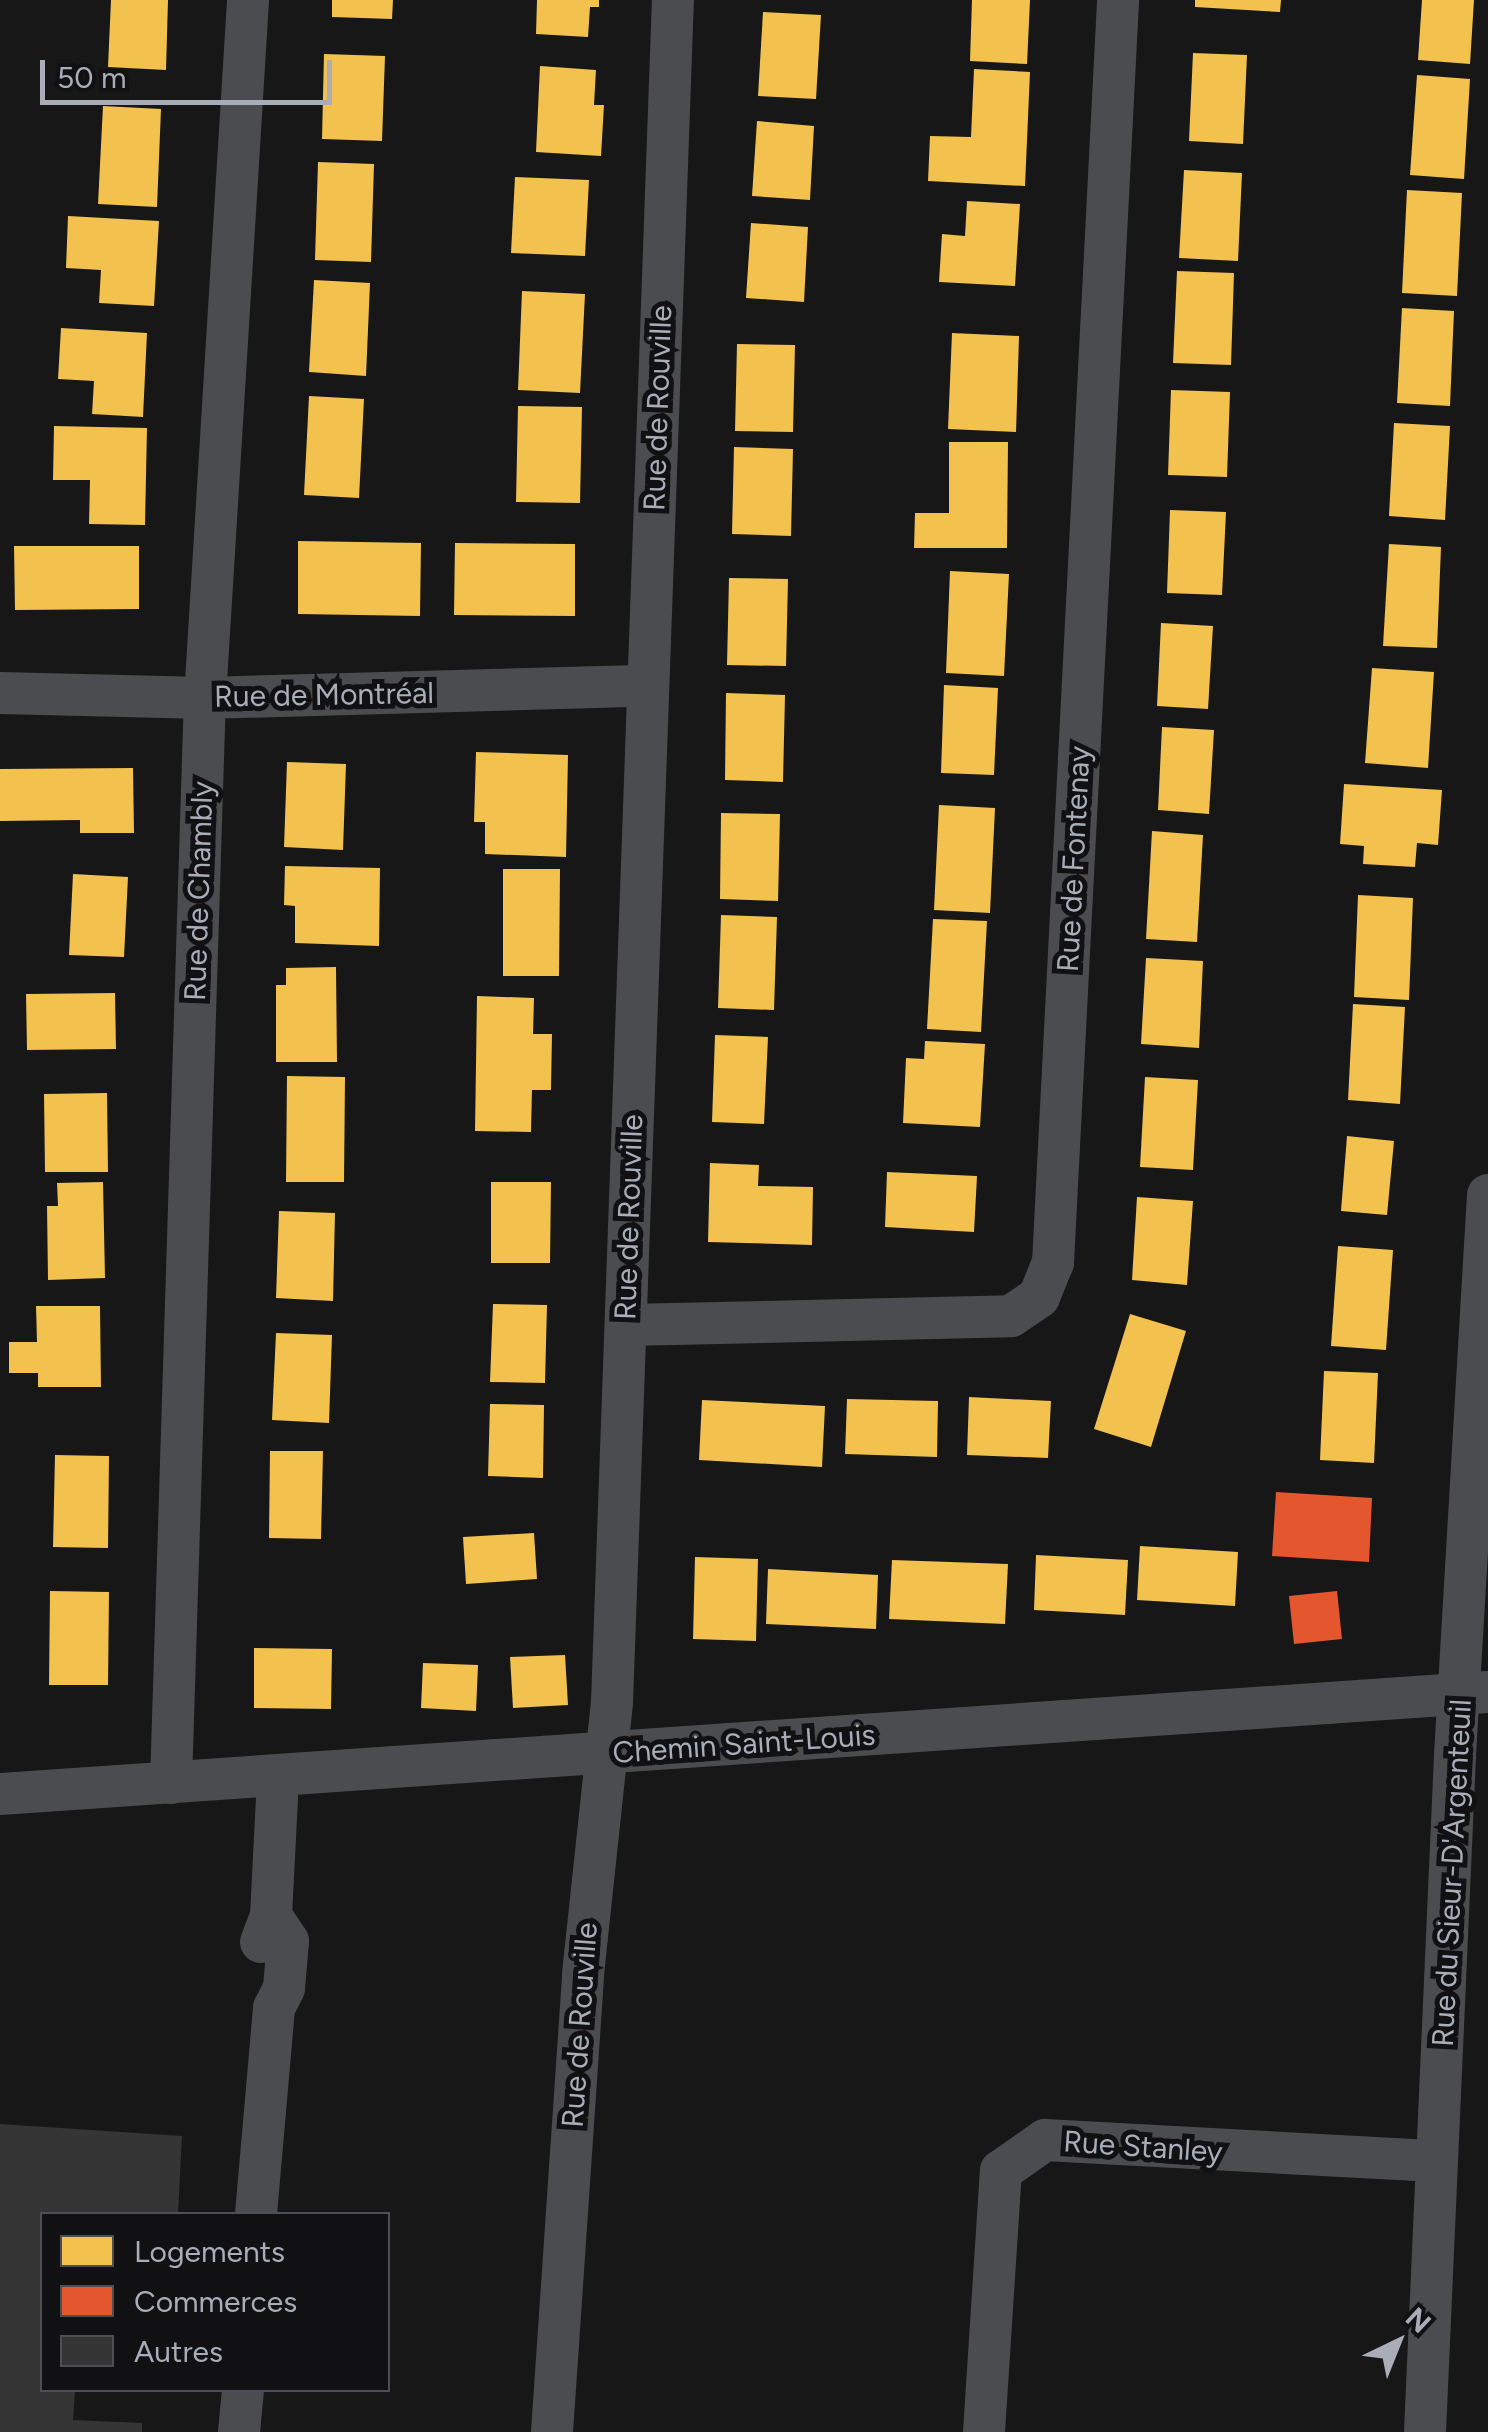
<!DOCTYPE html>
<meta charset="utf-8">
<style>
body{margin:0}
#map{position:relative;width:1488px;height:2432px;overflow:hidden;background:#171717;font-family:Figtree,sans-serif}
div>[style]{position:absolute}
[style*='--x']{left:calc(var(--x)*1px);top:calc(var(--y)*1px);width:calc(var(--w)*1px);rotate:calc(var(--a)*1deg)}
.homes>*{inset:0;background:#f2c14e}
.shops>*{inset:0;background:#e4572e}
.building>*{inset:0;background:#353536}
.minor>*{height:42px;margin:-21px;padding:0 21px;transform-origin:21px;border-radius:21px;background:#4b4c50}
span{translate:-50% -50%;white-space:nowrap;text-align:center;line-height:1.15;-webkit-text-stroke:10px #111113;paint-order:stroke}
.street-label{font-size:30px;color:#a8adb8}
.legend{position:absolute;left:40px;top:2212px;width:350px;height:180px;box-sizing:border-box;background:#111113;border:2px solid #4d4f55;margin:0;padding:12px 18px;list-style:none;font-size:30px;color:#a8adb8}
.legend li{display:flex;align-items:center;gap:20px;height:50px}
.legend b{width:50px;border:2px solid #4d4f55}
.north{position:absolute;left:1348px;top:2292px;width:100px;height:100px;-webkit-text-stroke:8px #111113;paint-order:stroke;rotate:43deg;font-size:28px;font-weight:700;line-height:40px;text-align:center;color:#a8adb8}
.north::after{content:'';display:block;margin:auto;width:35px;height:45px;background:#a8adb8;clip-path:polygon(50% 0,100% 100%,50% 72%,0 100%)}
.scale{position:absolute;left:40px;top:60px;width:292px;height:45px;box-sizing:border-box;border:5px solid #a8adb8;border-top:0;padding-left:12px;font-size:30px;line-height:35px;white-space:nowrap;color:#a8adb8;-webkit-text-stroke:8px #111113;paint-order:stroke}
</style>
<div id="map">
<div class="homes">
<i style="clip-path:polygon(111px 0,168px 0,166px 70px,108px 67px)"></i>
<i style="clip-path:polygon(332px 0,393px 0,392px 19px,332px 17px)"></i>
<i style="clip-path:polygon(537px 0,599px 0,599px 7px,590px 7px,588px 37px,536px 34px)"></i>
<i style="clip-path:polygon(972px 0,1030px 0,1027px 64px,970px 61px)"></i>
<i style="clip-path:polygon(1195px 0,1281px 0,1280px 12px,1195px 7px)"></i>
<i style="clip-path:polygon(1422px 0,1474px 0,1470px 64px,1418px 60px)"></i>
<i style="clip-path:polygon(763px 12px,821px 15px,816px 99px,758px 96px)"></i>
<i style="clip-path:polygon(1193px 53px,1247px 55px,1243px 144px,1189px 141px)"></i>
<i style="clip-path:polygon(324px 54px,385px 56px,382px 141px,322px 139px)"></i>
<i style="clip-path:polygon(540px 66px,596px 70px,594px 105px,604px 105px,601px 156px,536px 152px)"></i>
<i style="clip-path:polygon(974px 69px,1030px 72px,1025px 186px,928px 181px,930px 136px,971px 137px)"></i>
<i style="clip-path:polygon(1417px 75px,1470px 79px,1464px 179px,1410px 175px)"></i>
<i style="clip-path:polygon(103px 106px,161px 109px,157px 207px,98px 204px)"></i>
<i style="clip-path:polygon(757px 121px,814px 126px,810px 200px,752px 196px)"></i>
<i style="clip-path:polygon(318px 162px,374px 164px,371px 262px,315px 260px)"></i>
<i style="clip-path:polygon(1184px 170px,1242px 173px,1238px 261px,1179px 258px)"></i>
<i style="clip-path:polygon(515px 177px,589px 180px,585px 256px,511px 253px)"></i>
<i style="clip-path:polygon(1407px 190px,1462px 193px,1457px 296px,1402px 293px)"></i>
<i style="clip-path:polygon(967px 201px,1020px 204px,1015px 286px,939px 282px,942px 234px,965px 236px)"></i>
<i style="clip-path:polygon(68px 216px,159px 221px,154px 306px,99px 303px,101px 270px,66px 268px)"></i>
<i style="clip-path:polygon(751px 223px,808px 227px,804px 302px,746px 298px)"></i>
<i style="clip-path:polygon(1177px 271px,1234px 273px,1231px 365px,1173px 363px)"></i>
<i style="clip-path:polygon(314px 280px,370px 283px,366px 376px,309px 372px)"></i>
<i style="clip-path:polygon(522px 291px,585px 294px,580px 393px,518px 390px)"></i>
<i style="clip-path:polygon(1402px 308px,1454px 311px,1450px 406px,1397px 403px)"></i>
<i style="clip-path:polygon(61px 328px,147px 333px,143px 417px,92px 414px,94px 381px,58px 379px)"></i>
<i style="clip-path:polygon(952px 333px,1019px 336px,1016px 432px,948px 429px)"></i>
<i style="clip-path:polygon(737px 344px,795px 345px,793px 432px,735px 431px)"></i>
<i style="clip-path:polygon(1171px 390px,1230px 392px,1227px 477px,1168px 475px)"></i>
<i style="clip-path:polygon(309px 396px,364px 399px,359px 498px,304px 495px)"></i>
<i style="clip-path:polygon(518px 406px,582px 407px,580px 503px,516px 502px)"></i>
<i style="clip-path:polygon(1394px 423px,1450px 426px,1445px 520px,1389px 516px)"></i>
<i style="clip-path:polygon(54px 426px,147px 428px,145px 525px,89px 524px,90px 480px,53px 480px)"></i>
<i style="clip-path:polygon(949px 442px,1008px 442px,1007px 548px,914px 548px,915px 513px,949px 513px)"></i>
<i style="clip-path:polygon(734px 447px,793px 449px,791px 536px,732px 534px)"></i>
<i style="clip-path:polygon(1170px 510px,1226px 512px,1222px 595px,1167px 593px)"></i>
<i style="clip-path:polygon(298px 541px,421px 543px,420px 616px,298px 614px)"></i>
<i style="clip-path:polygon(455px 543px,575px 544px,575px 616px,454px 615px)"></i>
<i style="clip-path:polygon(1389px 544px,1441px 547px,1437px 648px,1383px 646px)"></i>
<i style="clip-path:polygon(14px 546px,139px 546px,139px 609px,15px 610px)"></i>
<i style="clip-path:polygon(950px 571px,1009px 574px,1004px 676px,946px 673px)"></i>
<i style="clip-path:polygon(729px 578px,788px 579px,786px 666px,727px 665px)"></i>
<i style="clip-path:polygon(1161px 623px,1213px 626px,1208px 709px,1157px 706px)"></i>
<i style="clip-path:polygon(1372px 668px,1434px 672px,1428px 768px,1365px 763px)"></i>
<i style="clip-path:polygon(944px 685px,998px 688px,994px 775px,941px 773px)"></i>
<i style="clip-path:polygon(726px 693px,785px 695px,783px 782px,725px 780px)"></i>
<i style="clip-path:polygon(1162px 727px,1214px 730px,1209px 814px,1158px 810px)"></i>
<i style="clip-path:polygon(476px 752px,568px 755px,566px 857px,485px 854px,485px 822px,474px 822px)"></i>
<i style="clip-path:polygon(287px 762px,346px 764px,343px 850px,284px 847px)"></i>
<i style="clip-path:polygon(133px 768px,134px 833px,80px 833px,80px 820px,0 821px,0 769px)"></i>
<i style="clip-path:polygon(1344px 784px,1442px 790px,1438px 845px,1417px 843px,1415px 867px,1363px 864px,1364px 846px,1340px 844px)"></i>
<i style="clip-path:polygon(939px 805px,995px 808px,990px 913px,934px 910px)"></i>
<i style="clip-path:polygon(721px 813px,780px 814px,778px 901px,720px 899px)"></i>
<i style="clip-path:polygon(1152px 831px,1203px 835px,1197px 942px,1146px 939px)"></i>
<i style="clip-path:polygon(285px 866px,380px 868px,379px 946px,295px 943px,295px 906px,284px 905px)"></i>
<i style="clip-path:polygon(503px 869px,560px 869px,559px 976px,503px 976px)"></i>
<i style="clip-path:polygon(73px 874px,128px 877px,124px 957px,69px 955px)"></i>
<i style="clip-path:polygon(1358px 895px,1413px 898px,1409px 1000px,1354px 997px)"></i>
<i style="clip-path:polygon(721px 915px,777px 917px,774px 1010px,718px 1008px)"></i>
<i style="clip-path:polygon(933px 919px,987px 921px,981px 1032px,927px 1029px)"></i>
<i style="clip-path:polygon(1146px 958px,1203px 961px,1199px 1048px,1141px 1044px)"></i>
<i style="clip-path:polygon(336px 967px,337px 1062px,276px 1062px,276px 985px,286px 985px,286px 968px)"></i>
<i style="clip-path:polygon(115px 993px,116px 1049px,27px 1050px,26px 994px)"></i>
<i style="clip-path:polygon(477px 996px,534px 998px,533px 1034px,552px 1034px,551px 1090px,532px 1090px,531px 1132px,475px 1131px)"></i>
<i style="clip-path:polygon(1353px 1004px,1405px 1007px,1400px 1104px,1348px 1100px)"></i>
<i style="clip-path:polygon(715px 1035px,768px 1037px,764px 1124px,712px 1122px)"></i>
<i style="clip-path:polygon(925px 1041px,985px 1044px,980px 1127px,903px 1123px,906px 1058px,924px 1059px)"></i>
<i style="clip-path:polygon(287px 1076px,345px 1077px,344px 1182px,286px 1182px)"></i>
<i style="clip-path:polygon(1145px 1077px,1198px 1080px,1193px 1170px,1140px 1167px)"></i>
<i style="clip-path:polygon(107px 1093px,108px 1172px,45px 1172px,44px 1094px)"></i>
<i style="clip-path:polygon(1347px 1136px,1394px 1141px,1387px 1215px,1341px 1211px)"></i>
<i style="clip-path:polygon(710px 1163px,759px 1165px,758px 1186px,813px 1187px,812px 1245px,708px 1242px)"></i>
<i style="clip-path:polygon(887px 1172px,977px 1176px,974px 1232px,885px 1227px)"></i>
<i style="clip-path:polygon(103px 1182px,105px 1278px,48px 1280px,47px 1206px,58px 1206px,57px 1183px)"></i>
<i style="clip-path:polygon(491px 1182px,551px 1182px,550px 1263px,491px 1263px)"></i>
<i style="clip-path:polygon(1137px 1197px,1193px 1201px,1187px 1285px,1132px 1280px)"></i>
<i style="clip-path:polygon(279px 1211px,335px 1213px,333px 1301px,276px 1298px)"></i>
<i style="clip-path:polygon(1338px 1246px,1393px 1250px,1386px 1350px,1331px 1346px)"></i>
<i style="clip-path:polygon(493px 1304px,547px 1305px,545px 1383px,490px 1382px)"></i>
<i style="clip-path:polygon(36px 1306px,100px 1306px,101px 1387px,38px 1387px,38px 1373px,9px 1373px,9px 1342px,37px 1342px)"></i>
<i style="clip-path:polygon(1130px 1314px,1186px 1331px,1151px 1447px,1094px 1429px)"></i>
<i style="clip-path:polygon(276px 1333px,332px 1335px,329px 1423px,272px 1420px)"></i>
<i style="clip-path:polygon(1324px 1371px,1378px 1373px,1374px 1463px,1320px 1460px)"></i>
<i style="clip-path:polygon(969px 1397px,1051px 1401px,1048px 1458px,967px 1455px)"></i>
<i style="clip-path:polygon(847px 1399px,938px 1401px,937px 1457px,845px 1454px)"></i>
<i style="clip-path:polygon(702px 1400px,825px 1406px,822px 1467px,699px 1460px)"></i>
<i style="clip-path:polygon(490px 1404px,544px 1405px,543px 1478px,488px 1476px)"></i>
<i style="clip-path:polygon(270px 1451px,323px 1451px,321px 1539px,269px 1538px)"></i>
<i style="clip-path:polygon(55px 1455px,109px 1456px,108px 1548px,53px 1547px)"></i>
<i style="clip-path:polygon(534px 1533px,537px 1579px,466px 1584px,463px 1537px)"></i>
<i style="clip-path:polygon(1140px 1546px,1238px 1552px,1235px 1606px,1137px 1600px)"></i>
<i style="clip-path:polygon(1036px 1555px,1128px 1560px,1125px 1615px,1034px 1610px)"></i>
<i style="clip-path:polygon(695px 1557px,758px 1559px,756px 1641px,693px 1639px)"></i>
<i style="clip-path:polygon(892px 1560px,1008px 1564px,1005px 1624px,889px 1619px)"></i>
<i style="clip-path:polygon(768px 1569px,878px 1575px,876px 1629px,766px 1624px)"></i>
<i style="clip-path:polygon(50px 1591px,109px 1592px,108px 1685px,49px 1685px)"></i>
<i style="clip-path:polygon(254px 1648px,332px 1649px,331px 1709px,254px 1708px)"></i>
<i style="clip-path:polygon(565px 1655px,568px 1705px,513px 1708px,510px 1657px)"></i>
<i style="clip-path:polygon(423px 1663px,478px 1665px,476px 1711px,421px 1708px)"></i>
</div>
<div class="shops">
<i style="clip-path:polygon(1276px 1492px,1372px 1498px,1369px 1562px,1272px 1556px)"></i>
<i style="clip-path:polygon(1337px 1591px,1342px 1639px,1294px 1644px,1289px 1596px)"></i>
</div>
<div class="building">
<i style="clip-path:polygon(0 2124px,182px 2136px,178px 2214px,42px 2214px,42px 2390px,75px 2390px,73px 2420px,142px 2423px,142px 2432px,0 2432px)"></i>
</div>
<div class="minor">
<i style="--x:0;--y:693;--w:205;--a:1.4"></i>
<i style="--x:205;--y:698;--w:443;--a:-1.6"></i>
<i style="--x:627;--y:1325;--w:384;--a:-1.3"></i>
<i style="--x:1011;--y:1316;--w:34;--a:-34"></i>
<i style="--x:1039;--y:1297;--w:37;--a:-68"></i>
<i style="--x:1053;--y:1263;--w:1265;--a:-87.05"></i>
<i style="--x:171;--y:1783;--w:1086;--a:-88.21"></i>
<i style="--x:205;--y:698;--w:699;--a:-86.47"></i>
<i style="--x:0;--y:1794;--w:1491;--a:-3.92"></i>
<i style="--x:261;--y:1942;--w:28;--a:-69"></i>
<i style="--x:271;--y:1916;--w:140;--a:-87.1"></i>
<i style="--x:256;--y:2214;--w:207;--a:-85"></i>
<i style="--x:274;--y:2008;--w:22;--a:-63"></i>
<i style="--x:284;--y:1988;--w:47;--a:-85.1"></i>
<i style="--x:288;--y:1941;--w:30;--a:-124"></i>
<i style="--x:239;--y:2432;--w:42;--a:-84.6"></i>
<i style="--x:552;--y:2432;--w:459;--a:-86.1"></i>
<i style="--x:583;--y:1974;--w:274;--a:-83.9"></i>
<i style="--x:612;--y:1702;--w:1703;--a:-87.95"></i>
<i style="--x:984;--y:2432;--w:262;--a:-86.3"></i>
<i style="--x:1001;--y:2171;--w:54;--a:-35.2"></i>
<i style="--x:1045;--y:2140;--w:391;--a:3.1"></i>
<i style="--x:1425;--y:2432;--w:678;--a:-87.46"></i>
<i style="--x:1455;--y:1755;--w:561;--a:-86.63"></i>
</div>
<div class="street-label">
<span style="left:658px;top:408px;rotate:-88deg">Rue de Rouville</span>
<span style="left:324px;top:695px;rotate:-1deg">Rue de Montréal</span>
<span style="left:1074px;top:859px;rotate:-87deg">Rue de Fontenay</span>
<span style="left:199px;top:891px;rotate:-88deg">Rue de Chambly</span>
<span style="left:629px;top:1217px;rotate:-88deg">Rue de Rouville</span>
<span style="left:744px;top:1744px;rotate:-4deg">Chemin Saint-Louis</span>
<span style="left:1452px;top:1873px;rotate:-87deg">Rue du Sieur-D'Argenteuil</span>
<span style="left:580px;top:2025px;rotate:-86deg">Rue de Rouville</span>
<span style="left:1143px;top:2147px;rotate:4deg">Rue Stanley</span>
</div>
<ul class="legend">
<li><b style="height:28px;background:#f2c14e"></b>Logements</li>
<li><b style="height:28px;background:#e4572e"></b>Commerces</li>
<li><b style="height:28px;background:#353536"></b>Autres</li>
</ul>
<div class="north">N</div>
<div class="scale">50 m</div>
</div>
